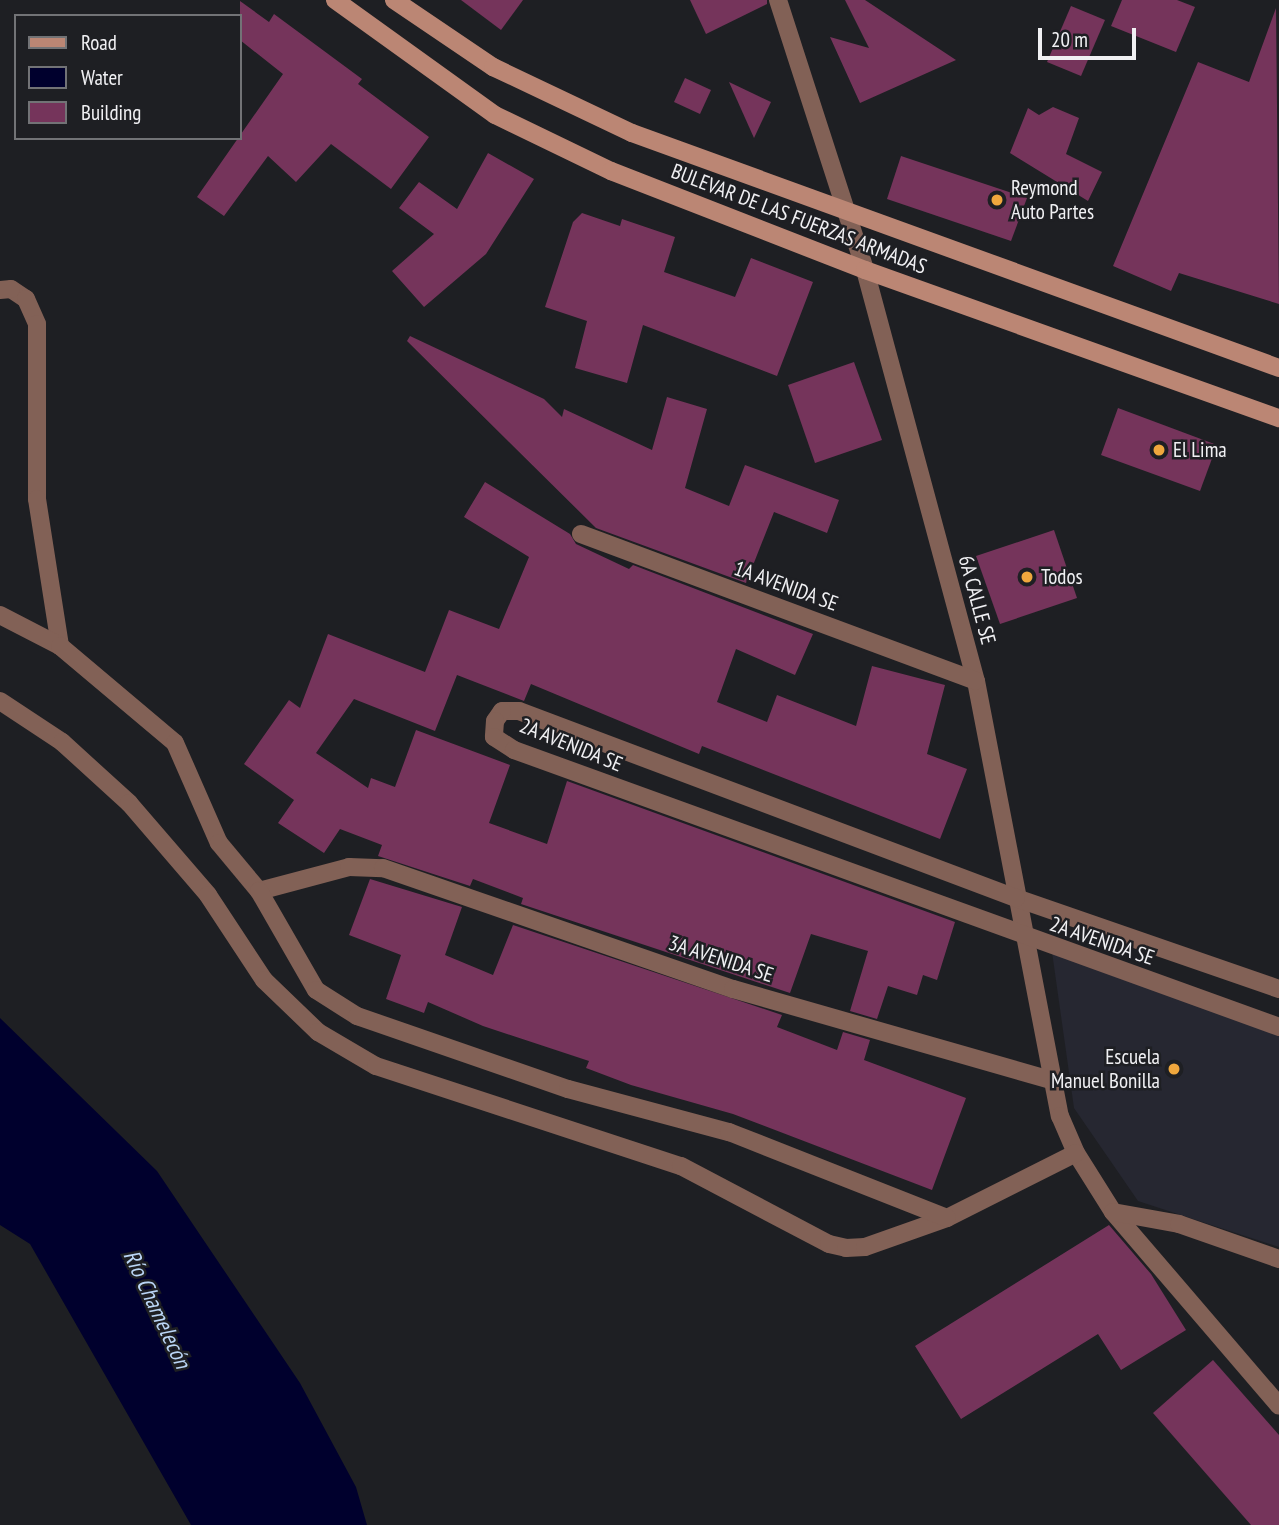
<!DOCTYPE html>
<meta charset="utf-8">
<style>
body{margin:0}
#map{position:relative;width:1279px;height:1525px;overflow:hidden;background:#1e1f23;font-family:"PT Sans Narrow",sans-serif}
div>[style]{position:absolute}
[style*='--x']{left:calc(var(--x)*1px);top:calc(var(--y)*1px);width:calc(var(--w)*1px);rotate:calc(var(--a)*1deg)}
.built>*{inset:0;background:#262731}
.water>*{inset:0;background:#00002d}
.building>*{inset:0;background:#75345b}
.lane>*{height:18px;margin:-9px;padding:0 9px;transform-origin:9px;border-radius:9px;background:#826156}
.street>*{height:18px;margin:-9px;padding:0 9px;transform-origin:9px;border-radius:9px;background:#826156}
.secondary>*{height:18px;margin:-9px;padding:0 9px;transform-origin:9px;border-radius:9px;background:#bb8674}
.dots>*{width:19px;height:19px;translate:-50% -50%;box-sizing:border-box;border:4px solid #1e1f23;border-radius:50%}
span{translate:-50% -50%;white-space:nowrap;text-align:center;line-height:1.15;-webkit-text-stroke:5px #1e1f23;paint-order:stroke}
.poi-label{font-size:21px;color:#f0f0f3}
.left{translate:0 -50%;text-align:left}
.right{translate:-100% -50%;text-align:right}
.street-label{font-size:21px;color:#f0f0f3}
.water-label{font-size:23px;color:#bad5f5;font-style:italic}
.legend{position:absolute;left:14px;top:14px;width:228px;height:126px;box-sizing:border-box;background:#1e1f23;border:2px solid #727376;margin:0;padding:9px 12px;list-style:none;font-size:21px;color:#f0f0f3}
.legend li{display:flex;align-items:center;gap:14px;height:35px}
.legend b{width:35px;border:2px solid #727376}
.scale{position:absolute;left:1038px;top:28px;width:98px;height:32px;box-sizing:border-box;border:4px solid #f0f0f3;border-top:0;padding-left:9px;font-size:21px;line-height:24px;white-space:nowrap;color:#f0f0f3;-webkit-text-stroke:5px #1e1f23;paint-order:stroke}
</style>
<div id="map">
<div class="built">
<i style="clip-path:polygon(1052px 952px,1279px 1030px,1279px 1247px,1138px 1201px,1074px 1108px)"></i>
</div>
<div class="water">
<i style="clip-path:polygon(0 1018px,157px 1171px,300px 1383px,356px 1487px,367px 1525px,191px 1525px,30px 1244px,0 1225px)"></i>
</div>
<div class="building">
<i style="clip-path:polygon(461px 0,523px 0,501px 30px)"></i>
<i style="clip-path:polygon(690px 0,767px 0,767px 4px,706px 34px)"></i>
<i style="clip-path:polygon(845px 0,865px 0,956px 60px,860px 103px,830px 37px,869px 48px)"></i>
<i style="clip-path:polygon(1122px 0,1177px 0,1195px 7px,1176px 52px,1111px 26px)"></i>
<i style="clip-path:polygon(240px 1px,269px 22px,274px 14px,362px 79px,358px 84px,429px 137px,391px 189px,331px 144px,296px 182px,268px 156px,224px 216px,197px 197px,283px 74px,240px 40px)"></i>
<i style="clip-path:polygon(1071px 6px,1105px 20px,1081px 76px,1047px 62px)"></i>
<i style="clip-path:polygon(1276px 8px,1279px 304px,1179px 273px,1171px 291px,1113px 266px,1198px 62px,1249px 82px)"></i>
<i style="clip-path:polygon(685px 78px,711px 90px,700px 114px,674px 102px)"></i>
<i style="clip-path:polygon(729px 82px,771px 102px,754px 138px)"></i>
<i style="clip-path:polygon(1053px 107px,1079px 118px,1066px 154px,1102px 172px,1088px 201px,1010px 153px,1028px 108px,1039px 115px)"></i>
<i style="clip-path:polygon(488px 153px,534px 179px,486px 254px,424px 307px,392px 271px,434px 234px,399px 208px,419px 182px,457px 209px)"></i>
<i style="clip-path:polygon(901px 156px,1027px 198px,1011px 241px,887px 199px)"></i>
<i style="clip-path:polygon(582px 213px,620px 226px,622px 219px,675px 237px,664px 272px,735px 297px,751px 258px,813px 282px,777px 376px,643px 325px,627px 383px,575px 368px,587px 321px,545px 307px,573px 222px)"></i>
<i style="clip-path:polygon(410px 336px,544px 399px,562px 417px,564px 409px,652px 450px,667px 397px,707px 409px,685px 488px,729px 506px,745px 465px,839px 500px,827px 533px,774px 512px,746px 583px,596px 528px,407px 341px)"></i>
<i style="clip-path:polygon(854px 362px,882px 440px,815px 463px,788px 385px)"></i>
<i style="clip-path:polygon(1118px 408px,1217px 445px,1200px 491px,1101px 455px)"></i>
<i style="clip-path:polygon(485px 482px,570px 534px,576px 544px,629px 569px,633px 565px,813px 634px,795px 675px,736px 649px,717px 702px,767px 722px,777px 695px,856px 726px,872px 666px,945px 685px,927px 754px,967px 769px,940px 839px,702px 746px,699px 754px,531px 684px,524px 701px,457px 675px,435px 731px,354px 699px,316px 753px,368px 788px,371px 778px,395px 787px,416px 730px,510px 765px,489px 823px,547px 844px,567px 781px,955px 922px,937px 980px,923px 975px,917px 995px,888px 986px,877px 1019px,850px 1011px,868px 951px,811px 934px,790px 993px,521px 904px,523px 898px,473px 879px,470px 886px,378px 856px,382px 845px,340px 829px,324px 853px,278px 823px,294px 800px,244px 764px,289px 700px,300px 708px,328px 634px,425px 672px,449px 610px,499px 629px,529px 557px,464px 517px)"></i>
<i style="clip-path:polygon(1054px 530px,1077px 598px,1000px 624px,976px 556px)"></i>
<i style="clip-path:polygon(370px 879px,462px 907px,445px 955px,493px 975px,513px 925px,782px 1015px,777px 1027px,837px 1050px,843px 1032px,870px 1040px,864px 1060px,966px 1098px,932px 1190px,733px 1114px,631px 1085px,586px 1068px,589px 1061px,483px 1026px,428px 1002px,424px 1013px,386px 999px,401px 955px,349px 935px)"></i>
<i style="clip-path:polygon(1109px 1225px,1151px 1274px,1186px 1330px,1121px 1370px,1098px 1334px,961px 1419px,915px 1346px)"></i>
<i style="clip-path:polygon(1213px 1360px,1279px 1435px,1279px 1525px,1251px 1525px,1153px 1413px)"></i>
</div>
<div class="lane">
<i style="--x:11;--y:289;--w:18;--a:34"></i>
<i style="--x:26;--y:299;--w:27;--a:66"></i>
<i style="--x:37;--y:324;--w:175;--a:90"></i>
<i style="--x:37;--y:499;--w:149;--a:81.1"></i>
</div>
<div class="street">
<i style="--x:778;--y:0;--w:284;--a:72.1"></i>
<i style="--x:865;--y:270;--w:426;--a:74.9"></i>
<i style="--x:976;--y:681;--w:443;--a:79.1"></i>
<i style="--x:1060;--y:1116;--w:40;--a:66.6"></i>
<i style="--x:1076;--y:1153;--w:70;--a:57.9"></i>
<i style="--x:1113;--y:1212;--w:255;--a:49.4"></i>
<i style="--x:0;--y:290;--w:11;--a:-5"></i>
<i style="--x:581;--y:534;--w:421;--a:20.4"></i>
<i style="--x:0;--y:615;--w:68;--a:27.3"></i>
<i style="--x:60;--y:646;--w:150;--a:40.1"></i>
<i style="--x:175;--y:743;--w:109;--a:66.3"></i>
<i style="--x:219;--y:843;--w:62;--a:50.2"></i>
<i style="--x:259;--y:891;--w:93;--a:-14.9"></i>
<i style="--x:349;--y:867;--w:34;--a:2"></i>
<i style="--x:383;--y:868;--w:370;--a:19.1"></i>
<i style="--x:733;--y:989;--w:330;--a:16"></i>
<i style="--x:0;--y:701;--w:74;--a:33.5"></i>
<i style="--x:62;--y:742;--w:91;--a:42.3"></i>
<i style="--x:129;--y:803;--w:121;--a:49.3"></i>
<i style="--x:208;--y:895;--w:102;--a:56.6"></i>
<i style="--x:264;--y:980;--w:75;--a:43.9"></i>
<i style="--x:318;--y:1032;--w:67;--a:30.4"></i>
<i style="--x:376;--y:1066;--w:321;--a:18.2"></i>
<i style="--x:681;--y:1166;--w:167;--a:27.8"></i>
<i style="--x:829;--y:1244;--w:17;--a:13"></i>
<i style="--x:846;--y:1248;--w:19;--a:-3"></i>
<i style="--x:865;--y:1247;--w:87;--a:-19.5"></i>
<i style="--x:947;--y:1218;--w:144;--a:-26.7"></i>
<i style="--x:259;--y:891;--w:114;--a:60.1"></i>
<i style="--x:316;--y:990;--w:49;--a:32.4"></i>
<i style="--x:357;--y:1016;--w:223;--a:19.1"></i>
<i style="--x:568;--y:1089;--w:167;--a:15"></i>
<i style="--x:729;--y:1132;--w:234;--a:21.5"></i>
<i style="--x:1279;--y:989;--w:278;--a:-160.9"></i>
<i style="--x:1016;--y:898;--w:531;--a:-159.38"></i>
<i style="--x:519;--y:711;--w:17;--a:180"></i>
<i style="--x:502;--y:711;--w:12;--a:125"></i>
<i style="--x:495;--y:721;--w:16;--a:94"></i>
<i style="--x:494;--y:737;--w:24;--a:33"></i>
<i style="--x:514;--y:750;--w:814;--a:19.9"></i>
<i style="--x:1113;--y:1212;--w:67;--a:10.3"></i>
<i style="--x:1179;--y:1224;--w:106;--a:19.3"></i>
</div>
<div class="secondary">
<i style="--x:335;--y:0;--w:197;--a:35.7"></i>
<i style="--x:495;--y:115;--w:129;--a:25.8"></i>
<i style="--x:611;--y:171;--w:273;--a:21.3"></i>
<i style="--x:865;--y:270;--w:440;--a:19.7"></i>
<i style="--x:394;--y:0;--w:120;--a:34.1"></i>
<i style="--x:493;--y:67;--w:154;--a:25.4"></i>
<i style="--x:632;--y:133;--w:688;--a:19.96"></i>
</div>
<div class="dots">
<i style="left:997px;top:200px;background:#efa73d"></i>
<i style="left:1159px;top:450px;background:#efa73d"></i>
<i style="left:1027px;top:577px;background:#efa73d"></i>
<i style="left:1174px;top:1069px;background:#efa73d"></i>
</div>
<div class="poi-label">
<span class="left" style="left:1011px;top:200px">Reymond<br>Auto Partes</span>
<span class="left" style="left:1173px;top:450px">El Lima</span>
<span class="left" style="left:1041px;top:577px">Todos</span>
<span class="right" style="left:1160px;top:1069px">Escuela<br>Manuel Bonilla</span>
</div>
<div class="street-label">
<span style="left:799px;top:219px;rotate:21deg">BULEVAR DE LAS FUERZAS ARMADAS</span>
<span style="left:786px;top:586px;rotate:20deg">1A AVENIDA SE</span>
<span style="left:977px;top:600px;rotate:75deg">6A CALLE SE</span>
<span style="left:571px;top:745px;rotate:22deg">2A AVENIDA SE</span>
<span style="left:1102px;top:941px;rotate:19deg">2A AVENIDA SE</span>
<span style="left:721px;top:959px;rotate:18deg">3A AVENIDA SE</span>
</div>
<div class="water-label">
<span style="left:157px;top:1309px;rotate:65deg">Río Chamelecón</span>
</div>
<ul class="legend">
<li><b style="height:9px;background:#bb8674"></b>Road</li>
<li><b style="height:19px;background:#00002d"></b>Water</li>
<li><b style="height:19px;background:#75345b"></b>Building</li>
</ul>
<div class="scale">20 m</div>
</div>
